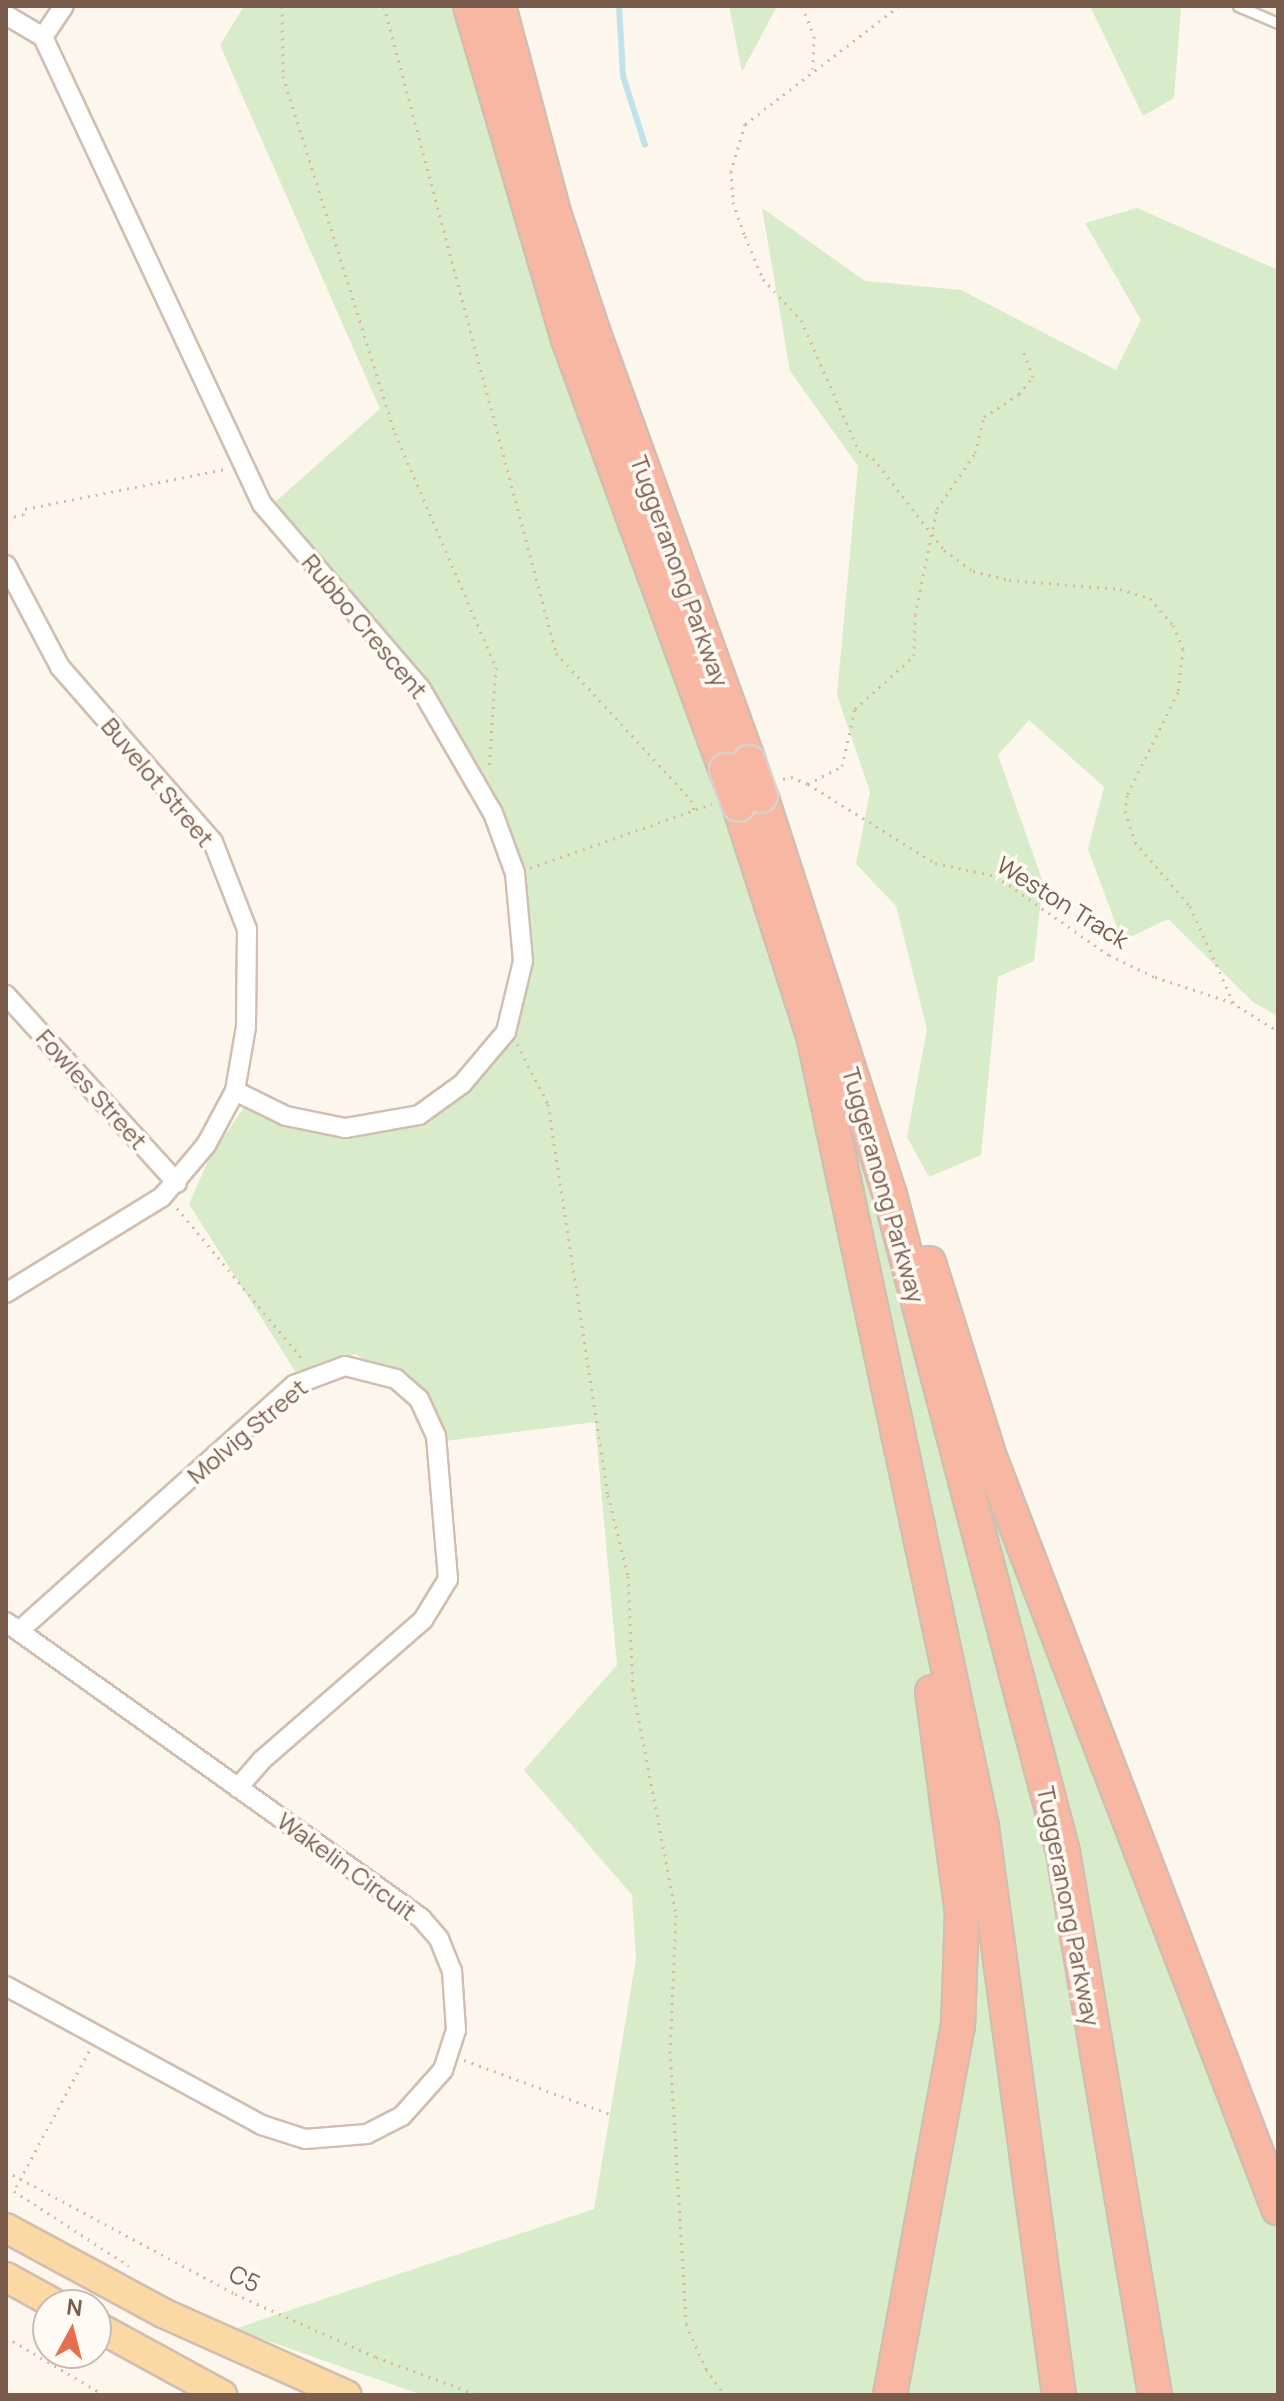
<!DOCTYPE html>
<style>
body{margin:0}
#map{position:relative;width:1284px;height:2401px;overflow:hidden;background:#fdf6ec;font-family:Manrope,sans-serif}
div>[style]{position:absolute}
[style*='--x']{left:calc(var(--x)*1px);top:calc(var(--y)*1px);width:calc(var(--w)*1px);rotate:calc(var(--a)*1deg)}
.green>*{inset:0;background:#d8ecc9}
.stream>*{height:6px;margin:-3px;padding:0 3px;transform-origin:3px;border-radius:3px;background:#bfe3e8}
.path>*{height:3px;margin-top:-1.5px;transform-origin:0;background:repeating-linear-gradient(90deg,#d9b8a5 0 2px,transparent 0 8px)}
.roads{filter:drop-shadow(2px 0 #d1beb0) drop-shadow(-2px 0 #d1beb0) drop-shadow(0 2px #d1beb0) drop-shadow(0 -2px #d1beb0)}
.lane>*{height:9px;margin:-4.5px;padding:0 4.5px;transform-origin:4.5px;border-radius:4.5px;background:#fff}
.street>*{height:18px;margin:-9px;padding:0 9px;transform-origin:9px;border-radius:9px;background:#fff}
.primary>*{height:28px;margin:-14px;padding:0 14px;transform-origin:14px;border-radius:14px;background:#fbd9a5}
.highway>*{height:32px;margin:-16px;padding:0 16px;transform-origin:16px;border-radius:16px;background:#f7b7a3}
.bridges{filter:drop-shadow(2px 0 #dad1cd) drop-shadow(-2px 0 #dad1cd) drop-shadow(0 2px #dad1cd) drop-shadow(0 -2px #dad1cd)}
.highway-bridge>*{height:32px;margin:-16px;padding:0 16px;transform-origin:16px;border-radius:16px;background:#f7b7a3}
span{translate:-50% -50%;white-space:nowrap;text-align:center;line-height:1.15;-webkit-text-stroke:7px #fffaf3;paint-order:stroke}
.street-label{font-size:24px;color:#7a5c4d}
.frame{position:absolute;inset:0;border:8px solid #7a5c4d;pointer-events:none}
.north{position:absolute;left:32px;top:2289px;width:80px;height:80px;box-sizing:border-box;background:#fffaf3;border:2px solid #cabbb1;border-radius:50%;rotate:7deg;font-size:22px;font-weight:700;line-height:32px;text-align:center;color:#7a5c4d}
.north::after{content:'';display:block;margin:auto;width:28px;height:36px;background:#e76f51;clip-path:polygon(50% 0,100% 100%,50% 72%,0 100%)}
</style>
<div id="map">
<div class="green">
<i style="clip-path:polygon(244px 6px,469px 6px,810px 1049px,926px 1283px,1278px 2219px,1278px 2395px,422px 2395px,234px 2329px,594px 2209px,636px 1959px,632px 1895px,524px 1770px,617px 1665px,595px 1422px,438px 1442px,402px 1382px,355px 1354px,297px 1374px,189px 1204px,210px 1157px,245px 1106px,285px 1122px,421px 1119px,510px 1035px,521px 872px,500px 807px,432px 689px,274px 503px,380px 409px,220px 45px)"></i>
<i style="clip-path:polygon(729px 6px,777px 6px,742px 72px)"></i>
<i style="clip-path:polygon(1090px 6px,1181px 6px,1174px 98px,1143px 116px)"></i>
<i style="clip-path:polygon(762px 208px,865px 281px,961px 290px,1116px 370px,1141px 320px,1085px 223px,1137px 208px,1278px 270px,1278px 1016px,1254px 1003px,1168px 919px,1122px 941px,1088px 849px,1104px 787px,1029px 720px,998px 755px,1043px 882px,1034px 961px,998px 977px,981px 1155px,929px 1177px,907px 1137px,927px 1029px,896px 906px,856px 864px,870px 792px,837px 695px,858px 466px,790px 371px)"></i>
</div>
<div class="stream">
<i style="--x:619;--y:6;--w:70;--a:86.7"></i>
<i style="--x:623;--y:76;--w:72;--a:72.3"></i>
</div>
<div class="path">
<i style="--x:282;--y:6;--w:70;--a:89.2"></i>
<i style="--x:283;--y:76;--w:374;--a:72.6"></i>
<i style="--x:395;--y:433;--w:255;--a:66.7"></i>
<i style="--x:496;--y:667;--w:104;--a:93.9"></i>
<i style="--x:384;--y:6;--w:669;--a:75.11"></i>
<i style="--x:556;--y:653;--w:200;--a:47.4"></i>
<i style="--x:691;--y:800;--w:10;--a:73"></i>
<i style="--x:802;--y:6;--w:32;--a:68"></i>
<i style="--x:814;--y:36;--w:33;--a:92"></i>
<i style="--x:899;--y:6;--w:194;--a:142.5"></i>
<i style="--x:745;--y:124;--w:49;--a:106.6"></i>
<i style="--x:731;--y:171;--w:31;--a:86"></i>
<i style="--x:733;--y:202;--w:36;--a:71"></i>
<i style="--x:745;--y:236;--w:47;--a:67.3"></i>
<i style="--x:763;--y:279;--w:56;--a:47.2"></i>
<i style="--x:801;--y:320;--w:143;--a:66.1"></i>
<i style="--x:859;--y:451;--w:16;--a:27"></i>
<i style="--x:873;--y:458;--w:116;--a:52.3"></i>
<i style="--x:944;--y:550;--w:36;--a:36"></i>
<i style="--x:973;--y:571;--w:37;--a:14"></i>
<i style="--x:1009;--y:580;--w:111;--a:4.6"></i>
<i style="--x:1120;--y:589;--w:31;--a:17"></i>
<i style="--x:1150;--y:598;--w:35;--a:50"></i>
<i style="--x:1173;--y:625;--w:26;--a:67"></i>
<i style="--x:1183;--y:649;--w:43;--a:96.6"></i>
<i style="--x:1178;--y:692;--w:115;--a:116.3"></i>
<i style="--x:1127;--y:795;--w:16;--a:97"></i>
<i style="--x:1125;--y:811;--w:33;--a:72"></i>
<i style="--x:1135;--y:842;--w:84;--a:49.3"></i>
<i style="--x:1190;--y:906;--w:107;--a:65.8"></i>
<i style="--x:6;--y:518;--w:17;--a:-10"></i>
<i style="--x:23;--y:515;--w:6;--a:-72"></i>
<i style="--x:25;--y:509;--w:204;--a:-11.3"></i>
<i style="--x:783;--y:779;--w:8;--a:-14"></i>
<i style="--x:791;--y:777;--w:18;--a:22"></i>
<i style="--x:808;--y:784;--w:150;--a:31.9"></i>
<i style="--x:935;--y:863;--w:62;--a:12"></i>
<i style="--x:996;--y:876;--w:138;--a:35"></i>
<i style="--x:1109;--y:955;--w:51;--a:25.6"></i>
<i style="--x:1155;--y:977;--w:80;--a:18.2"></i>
<i style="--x:1231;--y:1002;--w:55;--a:31.7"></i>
<i style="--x:808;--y:784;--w:38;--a:-28"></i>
<i style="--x:842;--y:766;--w:58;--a:-77.2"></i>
<i style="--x:855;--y:709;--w:79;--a:-41.9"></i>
<i style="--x:914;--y:656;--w:41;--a:-88.6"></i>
<i style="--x:915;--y:615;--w:108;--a:-78.3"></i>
<i style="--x:937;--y:509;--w:68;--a:-55.8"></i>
<i style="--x:975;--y:453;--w:37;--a:-76"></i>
<i style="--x:984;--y:417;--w:42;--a:-33.3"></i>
<i style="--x:1019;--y:394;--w:22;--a:-51"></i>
<i style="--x:1033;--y:377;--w:26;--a:-111"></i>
<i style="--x:530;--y:868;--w:193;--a:-19.4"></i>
<i style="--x:517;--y:1044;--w:68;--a:62.7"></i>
<i style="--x:548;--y:1104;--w:396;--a:81.3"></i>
<i style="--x:608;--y:1495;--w:83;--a:76.1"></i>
<i style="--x:628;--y:1576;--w:113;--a:87.5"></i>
<i style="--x:633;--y:1689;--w:230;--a:79.2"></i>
<i style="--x:676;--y:1915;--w:136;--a:92.5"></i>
<i style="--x:670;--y:2051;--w:273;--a:86.6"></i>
<i style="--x:686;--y:2324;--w:49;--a:66"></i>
<i style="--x:706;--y:2369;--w:32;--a:54"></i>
<i style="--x:177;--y:1208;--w:200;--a:50.3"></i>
<i style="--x:89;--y:2051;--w:159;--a:118.2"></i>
<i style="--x:14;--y:2191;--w:137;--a:33.1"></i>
<i style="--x:464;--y:2060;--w:156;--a:20.3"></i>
<i style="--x:6;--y:2171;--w:260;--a:28.2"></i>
<i style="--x:235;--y:2294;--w:154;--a:24.1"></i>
<i style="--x:376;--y:2357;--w:109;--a:20.4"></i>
<i style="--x:6;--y:2337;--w:114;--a:30.6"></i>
</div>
<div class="roads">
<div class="lane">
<i style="--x:1238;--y:6;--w:43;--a:23"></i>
</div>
<div class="street">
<i style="--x:6;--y:15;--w:43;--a:30.7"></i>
<i style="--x:43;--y:37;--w:516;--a:64.88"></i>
<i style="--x:262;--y:504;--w:244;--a:49.3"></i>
<i style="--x:421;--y:689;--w:143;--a:59.9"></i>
<i style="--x:493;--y:813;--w:64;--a:69.9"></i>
<i style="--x:515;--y:873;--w:88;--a:84.8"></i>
<i style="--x:523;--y:961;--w:73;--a:103.5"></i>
<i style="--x:506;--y:1032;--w:68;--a:130.2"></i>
<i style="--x:462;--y:1084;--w:53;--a:144.2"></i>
<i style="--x:419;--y:1115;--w:75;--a:170"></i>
<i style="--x:345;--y:1128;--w:60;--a:-168.5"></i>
<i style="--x:286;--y:1116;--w:57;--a:-153.9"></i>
<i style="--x:43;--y:37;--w:37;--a:-56"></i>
<i style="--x:6;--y:565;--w:115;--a:62.1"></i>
<i style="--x:60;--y:667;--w:232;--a:48.8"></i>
<i style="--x:213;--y:842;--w:93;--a:68.7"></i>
<i style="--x:247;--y:929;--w:98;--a:90.6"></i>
<i style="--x:246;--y:1027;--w:65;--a:99.8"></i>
<i style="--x:235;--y:1091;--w:61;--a:118.2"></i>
<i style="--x:206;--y:1145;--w:68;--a:130.2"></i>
<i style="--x:162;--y:1197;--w:183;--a:148.4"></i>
<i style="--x:6;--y:995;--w:254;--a:47.7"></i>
<i style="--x:6;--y:1622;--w:510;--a:35.5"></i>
<i style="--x:421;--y:1918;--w:28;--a:49"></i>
<i style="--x:439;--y:1939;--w:35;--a:68"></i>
<i style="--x:452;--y:1971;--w:59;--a:86.1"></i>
<i style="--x:456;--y:2030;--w:42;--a:108"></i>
<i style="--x:443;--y:2070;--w:62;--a:131.7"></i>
<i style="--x:402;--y:2116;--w:39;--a:153"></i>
<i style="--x:367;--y:2134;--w:62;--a:175.4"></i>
<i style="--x:305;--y:2139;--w:45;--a:-162"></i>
<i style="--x:262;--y:2125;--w:291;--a:-151.5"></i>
<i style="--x:19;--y:1631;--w:369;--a:-41.8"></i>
<i style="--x:294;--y:1385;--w:54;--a:-20.4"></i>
<i style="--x:345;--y:1366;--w:53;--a:14.3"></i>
<i style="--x:396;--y:1379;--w:30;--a:41"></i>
<i style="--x:419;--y:1399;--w:41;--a:65.3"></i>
<i style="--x:436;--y:1436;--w:144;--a:85.2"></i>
<i style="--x:448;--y:1579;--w:48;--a:121.4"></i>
<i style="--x:423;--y:1620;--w:213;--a:139"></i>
<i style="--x:262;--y:1760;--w:37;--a:131"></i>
</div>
<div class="primary">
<i style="--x:6;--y:2228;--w:179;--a:28.4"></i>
<i style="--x:163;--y:2313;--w:201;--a:24.1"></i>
<i style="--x:6;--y:2277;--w:58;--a:28.8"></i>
<i style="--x:96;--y:2326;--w:144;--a:28.7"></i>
</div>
<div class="highway">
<i style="--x:470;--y:6;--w:347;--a:73.6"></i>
<i style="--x:568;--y:339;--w:459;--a:69.9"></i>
<i style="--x:499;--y:6;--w:214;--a:75.1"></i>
<i style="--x:554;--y:213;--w:124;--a:71.7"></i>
<i style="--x:593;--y:331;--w:458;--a:70.1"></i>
<i style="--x:761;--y:796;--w:419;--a:72.1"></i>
<i style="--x:890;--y:1195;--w:679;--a:75.25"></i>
<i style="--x:1063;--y:1852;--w:551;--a:80.38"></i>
<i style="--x:739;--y:805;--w:242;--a:72.2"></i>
<i style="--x:813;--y:1035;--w:810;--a:77.95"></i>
<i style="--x:982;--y:1827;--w:573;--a:82.28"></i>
<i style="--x:929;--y:1263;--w:201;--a:72.6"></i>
<i style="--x:989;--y:1455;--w:807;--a:69"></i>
<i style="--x:890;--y:2395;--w:375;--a:-79.6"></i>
<i style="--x:958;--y:2026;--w:113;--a:-88"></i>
<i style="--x:962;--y:1913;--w:223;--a:-97.7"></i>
</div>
</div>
<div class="bridges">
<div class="highway-bridge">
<i style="--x:749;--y:762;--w:36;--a:71"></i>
<i style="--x:726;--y:770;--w:37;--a:70"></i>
</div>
</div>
<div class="street-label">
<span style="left:680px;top:571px;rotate:70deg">Tuggeranong Parkway</span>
<span style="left:365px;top:626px;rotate:50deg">Rubbo Crescent</span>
<span style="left:158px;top:782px;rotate:50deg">Buvelot Street</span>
<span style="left:1063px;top:902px;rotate:32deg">Weston Track</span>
<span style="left:92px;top:1089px;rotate:48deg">Fowles Street</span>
<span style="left:884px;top:1185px;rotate:74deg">Tuggeranong Parkway</span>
<span style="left:247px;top:1431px;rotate:-40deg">Molvig Street</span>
<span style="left:347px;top:1866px;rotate:36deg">Wakelin Circuit</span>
<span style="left:1069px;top:1906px;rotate:79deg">Tuggeranong Parkway</span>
<span style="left:245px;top:2278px;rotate:26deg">C5</span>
</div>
<div class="frame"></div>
<div class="north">N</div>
</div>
